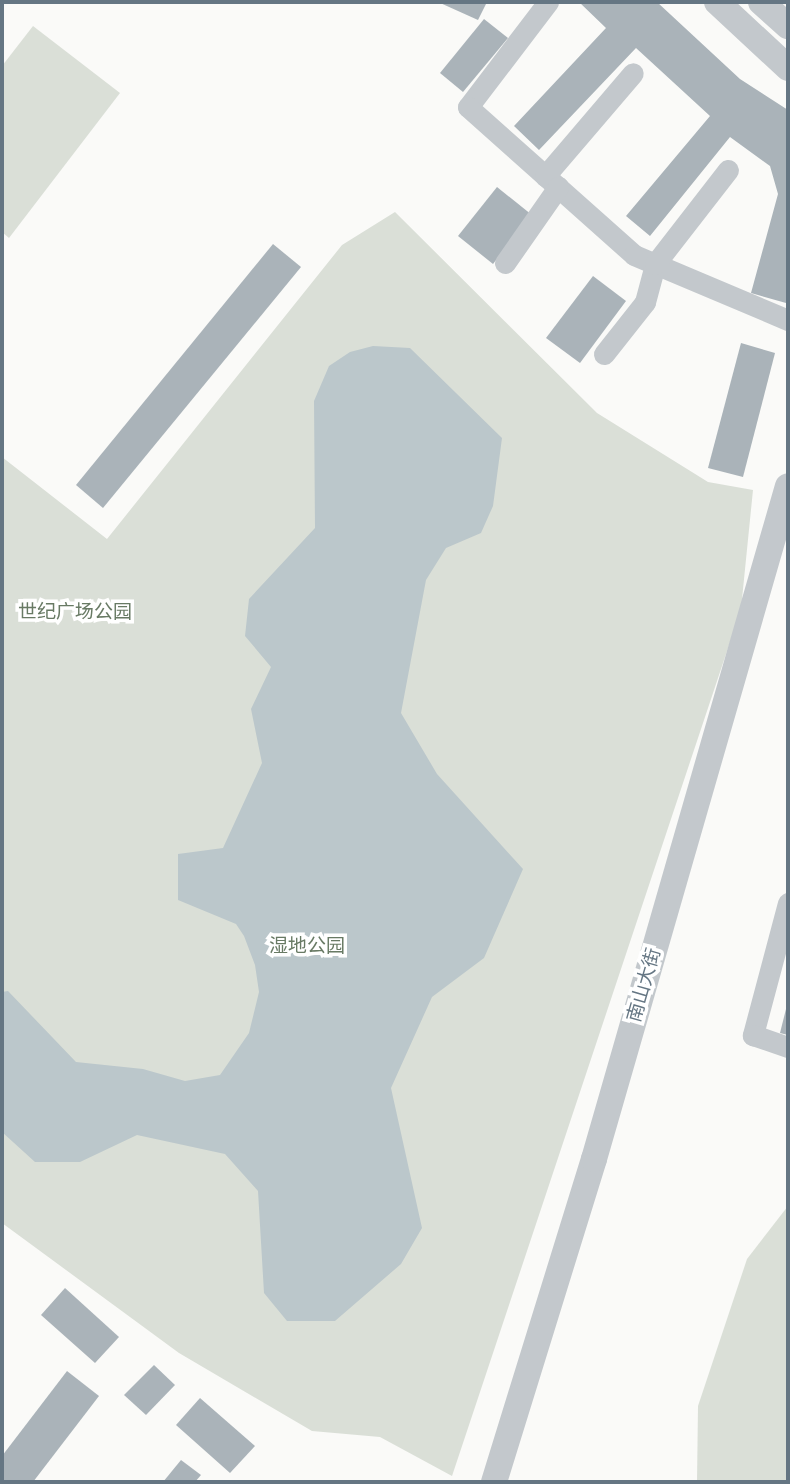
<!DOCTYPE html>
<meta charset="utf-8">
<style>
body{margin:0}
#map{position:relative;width:790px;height:1484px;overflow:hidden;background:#fafaf8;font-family:Quicksand,"Noto Sans SC",sans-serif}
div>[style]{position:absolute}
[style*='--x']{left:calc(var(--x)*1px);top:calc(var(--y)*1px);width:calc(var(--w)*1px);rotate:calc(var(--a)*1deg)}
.green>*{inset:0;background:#dadfd7}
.water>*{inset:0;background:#bbc7cb}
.building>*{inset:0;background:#aab3b9}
.minor>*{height:21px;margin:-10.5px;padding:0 10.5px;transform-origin:10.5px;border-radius:10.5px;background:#c3c8cc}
.tertiary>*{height:26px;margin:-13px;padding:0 13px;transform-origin:13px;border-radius:13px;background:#c3c8cc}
span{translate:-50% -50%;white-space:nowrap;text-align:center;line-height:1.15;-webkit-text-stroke:7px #fff;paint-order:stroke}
.park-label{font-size:19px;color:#687a64}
.street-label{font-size:19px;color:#657683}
.frame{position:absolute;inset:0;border:4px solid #657683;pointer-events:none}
</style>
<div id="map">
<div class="green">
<i style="clip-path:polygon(33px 26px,120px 93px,9px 238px,2px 232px,2px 66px)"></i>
<i style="clip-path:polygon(395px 212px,597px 413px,708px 482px,753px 490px,741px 609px,452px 1476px,380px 1437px,312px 1431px,179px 1353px,2px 1223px,2px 457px,107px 539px,342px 245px)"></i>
<i style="clip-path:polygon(788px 1206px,788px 1482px,697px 1482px,698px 1406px,747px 1259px)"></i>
</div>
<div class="water">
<i style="clip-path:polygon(373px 346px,410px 348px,502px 438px,493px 506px,481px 533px,446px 548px,426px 580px,401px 713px,437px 774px,523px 869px,484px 958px,432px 997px,391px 1088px,422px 1228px,401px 1264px,335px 1321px,287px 1321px,264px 1293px,258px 1191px,225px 1154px,137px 1135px,80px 1162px,35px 1162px,2px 1132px,2px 992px,8px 991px,76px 1062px,143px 1069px,185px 1081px,220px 1075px,249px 1033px,259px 992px,255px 965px,244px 936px,236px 924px,178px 900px,178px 854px,223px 848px,262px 763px,251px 709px,271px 667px,245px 636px,249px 599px,315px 528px,314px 401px,329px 366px,350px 352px)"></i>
</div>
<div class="building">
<i style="clip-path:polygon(438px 2px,487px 2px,478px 20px)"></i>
<i style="clip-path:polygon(579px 2px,657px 2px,740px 79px,788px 110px,786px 303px,751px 293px,778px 194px,770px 166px,730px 137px,650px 236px,626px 216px,710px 116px,636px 48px,539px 150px,514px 126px,606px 28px)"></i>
<i style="clip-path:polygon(484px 19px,508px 38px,463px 92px,440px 73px)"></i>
<i style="clip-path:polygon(497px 187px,532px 215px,493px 264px,458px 236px)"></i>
<i style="clip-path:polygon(273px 244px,301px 267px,103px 508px,76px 485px)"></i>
<i style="clip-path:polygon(593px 276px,626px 301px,580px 363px,546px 338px)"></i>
<i style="clip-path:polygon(741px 343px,775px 353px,743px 477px,708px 468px)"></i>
<i style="clip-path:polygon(787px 1005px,788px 1005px,788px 1035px,780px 1033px)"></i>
<i style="clip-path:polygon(65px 1288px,119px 1337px,95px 1363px,41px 1315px)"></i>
<i style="clip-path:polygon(154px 1365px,175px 1385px,146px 1415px,124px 1395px)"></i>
<i style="clip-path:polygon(67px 1371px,99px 1396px,33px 1482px,2px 1482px,2px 1456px)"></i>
<i style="clip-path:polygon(200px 1398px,255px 1446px,230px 1473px,176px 1425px)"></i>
<i style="clip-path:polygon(181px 1460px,201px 1475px,195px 1482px,163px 1482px)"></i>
</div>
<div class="minor">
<i style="--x:548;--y:2;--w:132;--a:127.3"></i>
<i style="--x:468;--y:107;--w:222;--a:41.7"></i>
<i style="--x:634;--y:255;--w:167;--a:22.9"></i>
<i style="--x:545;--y:176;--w:135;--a:-49.5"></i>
<i style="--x:505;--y:263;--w:93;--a:-55.1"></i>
<i style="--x:604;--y:354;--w:66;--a:-51.7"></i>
<i style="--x:645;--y:302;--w:39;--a:-75"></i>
<i style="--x:655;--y:264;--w:119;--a:-52.2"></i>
<i style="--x:788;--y:903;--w:137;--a:104.9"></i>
<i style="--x:753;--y:1035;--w:37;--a:19"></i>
</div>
<div class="tertiary">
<i style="--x:717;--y:2;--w:97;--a:42.9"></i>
<i style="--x:761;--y:2;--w:36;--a:42"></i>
<i style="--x:494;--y:1482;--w:338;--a:-72.8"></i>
<i style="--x:594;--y:1159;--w:700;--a:-73.92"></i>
</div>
<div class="park-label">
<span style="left:75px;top:612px">世纪广场公园</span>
<span style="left:307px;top:946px">湿地公园</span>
</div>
<div class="street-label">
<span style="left:644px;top:985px;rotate:-74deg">南山大街</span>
</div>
<div class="frame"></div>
</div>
